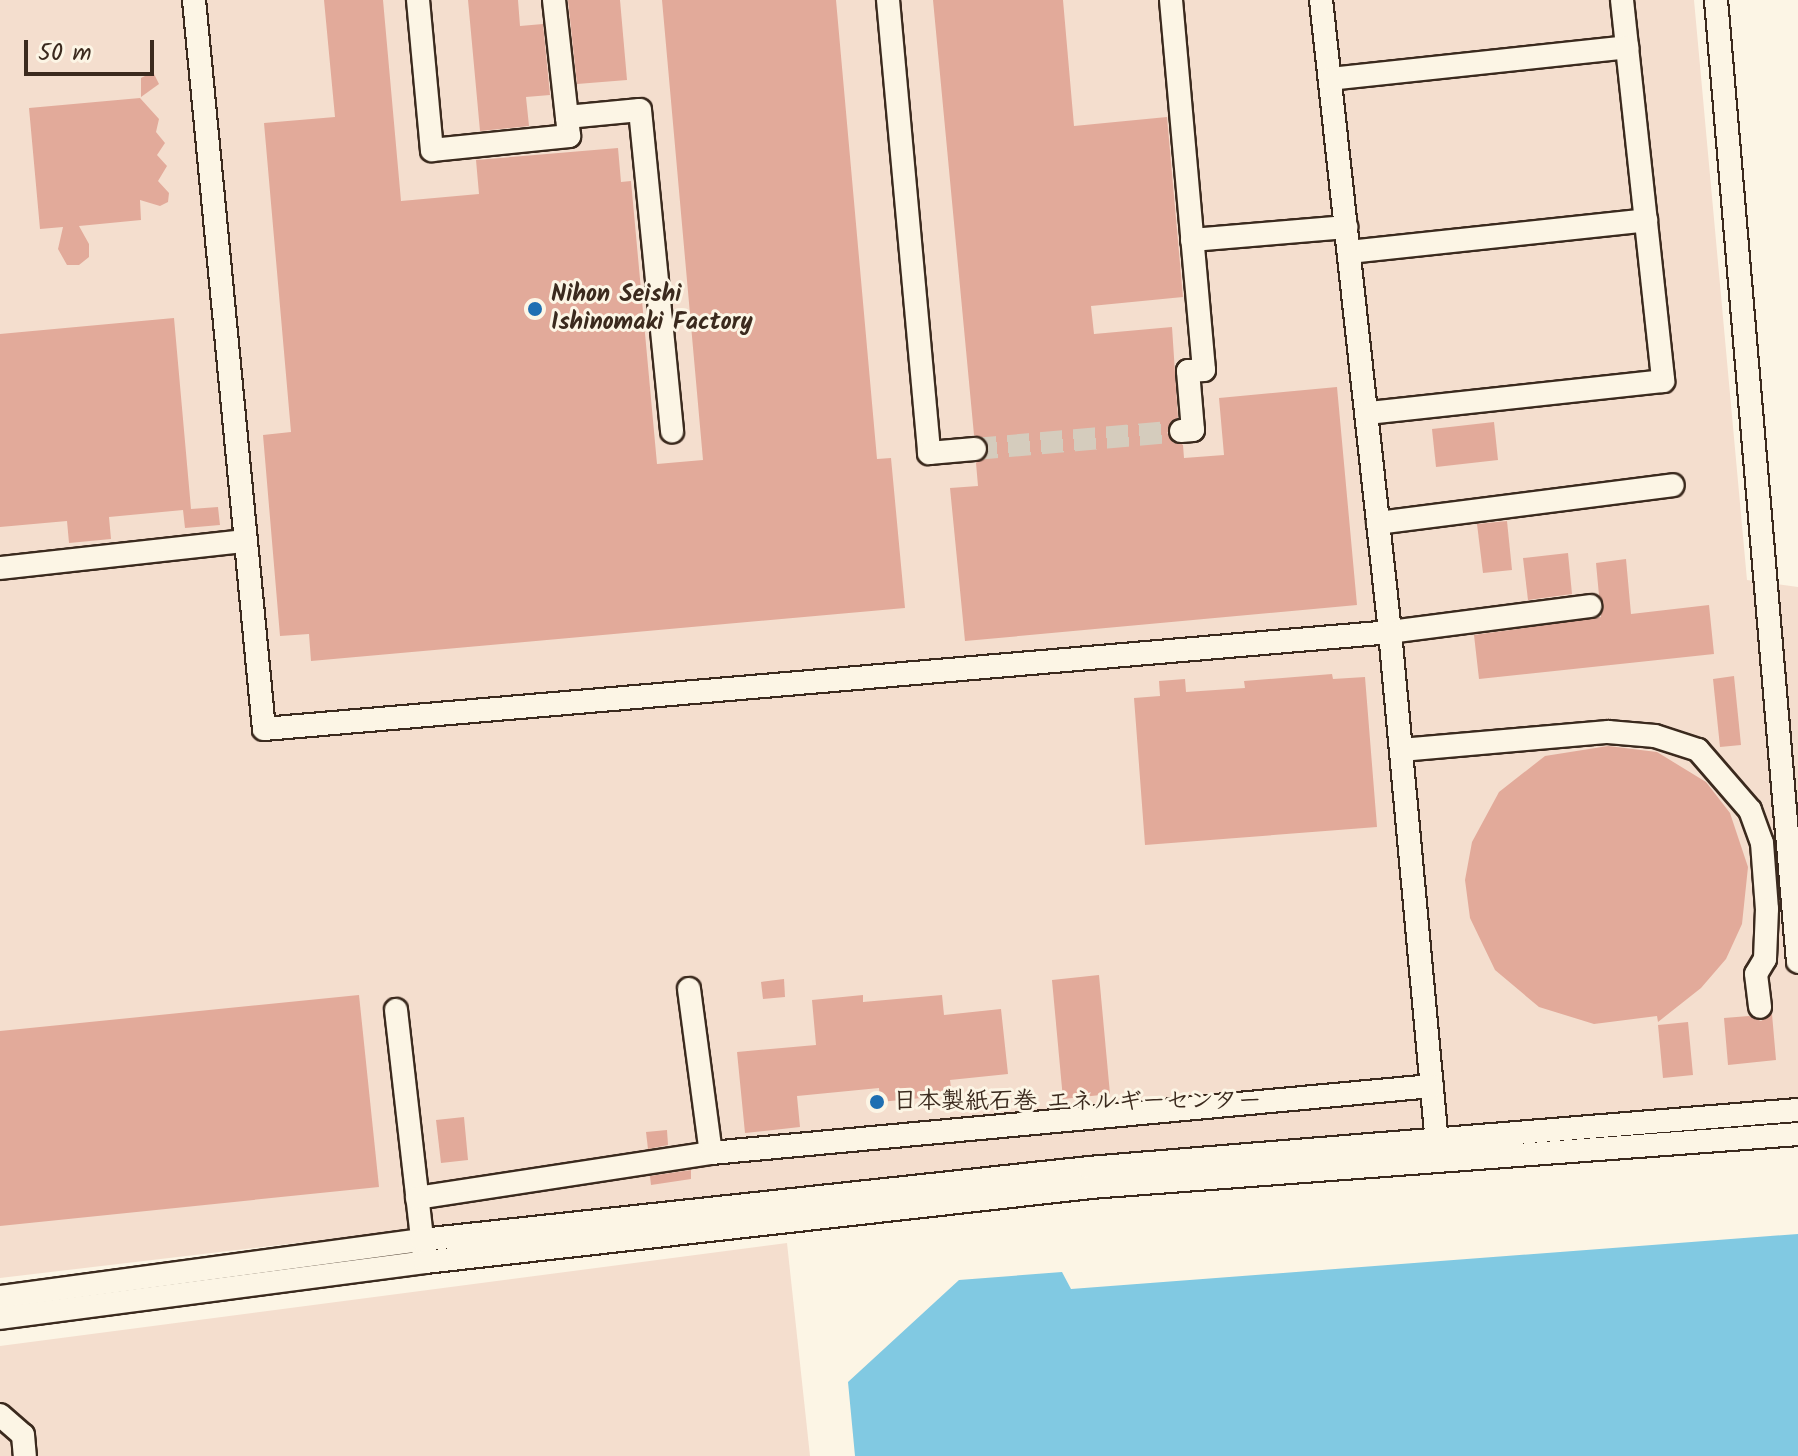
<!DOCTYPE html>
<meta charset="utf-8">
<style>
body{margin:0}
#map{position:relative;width:1798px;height:1456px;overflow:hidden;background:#fcf5e5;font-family:Kalam,"Klee One",sans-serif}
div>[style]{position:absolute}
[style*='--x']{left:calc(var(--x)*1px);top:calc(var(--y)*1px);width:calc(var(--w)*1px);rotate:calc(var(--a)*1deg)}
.built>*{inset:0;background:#f4dece}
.water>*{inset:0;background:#81c9e2}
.building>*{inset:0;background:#e2aa9a}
.minor-tunnel>*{height:22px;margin-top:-11px;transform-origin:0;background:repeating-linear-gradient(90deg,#d5ccbd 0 22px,transparent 0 33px)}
.roads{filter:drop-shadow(2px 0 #3b2a1e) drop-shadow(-2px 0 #3b2a1e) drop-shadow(0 2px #3b2a1e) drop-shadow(0 -2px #3b2a1e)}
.minor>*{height:22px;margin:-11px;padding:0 11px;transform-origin:11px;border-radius:11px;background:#fcf5e5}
.dots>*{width:22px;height:22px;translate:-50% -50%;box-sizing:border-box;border:4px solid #fcf5e5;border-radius:50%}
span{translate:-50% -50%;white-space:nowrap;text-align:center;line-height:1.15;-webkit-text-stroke:6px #fcf5e5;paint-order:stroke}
.poi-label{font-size:24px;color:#3b2a1e;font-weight:700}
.left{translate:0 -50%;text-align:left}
.scale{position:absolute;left:24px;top:40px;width:130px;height:36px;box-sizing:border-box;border:4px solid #3b2a1e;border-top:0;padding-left:10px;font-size:24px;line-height:28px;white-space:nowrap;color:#3b2a1e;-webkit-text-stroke:6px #fcf5e5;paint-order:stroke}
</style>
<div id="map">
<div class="built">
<i style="clip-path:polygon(0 0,1694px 0,1747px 580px,1798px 587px,1798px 1100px,422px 1228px,0 1278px)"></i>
<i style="clip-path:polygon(787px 1243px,810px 1456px,0 1456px,0 1346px)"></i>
</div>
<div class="water">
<i style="clip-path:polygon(1798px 1234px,1798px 1456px,855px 1456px,848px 1382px,959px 1280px,1062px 1272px,1071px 1289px)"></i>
</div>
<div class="building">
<i style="clip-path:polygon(324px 0,383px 0,401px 201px,479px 194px,476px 160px,618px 148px,621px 182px,631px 181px,657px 464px,703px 460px,662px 0,836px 0,877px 459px,891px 458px,905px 608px,311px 661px,309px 634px,280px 636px,263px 435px,291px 432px,264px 123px,335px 117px)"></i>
<i style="clip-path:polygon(468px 0,518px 0,520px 26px,543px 24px,550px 95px,526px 97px,529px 126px,480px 131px)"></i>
<i style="clip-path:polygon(568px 0,620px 0,627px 80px,577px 84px)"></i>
<i style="clip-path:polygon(933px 0,1063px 0,1074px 126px,1167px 117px,1183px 297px,1091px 306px,1094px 334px,1172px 327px,1178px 418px,1167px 433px,1183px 445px,1184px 458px,1224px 455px,1219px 398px,1337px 387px,1357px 605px,965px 641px,950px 488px,978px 486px,976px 463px,989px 449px,986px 440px,974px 435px)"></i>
<i style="clip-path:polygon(153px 72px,159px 84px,141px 97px,141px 78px)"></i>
<i style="clip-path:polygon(140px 98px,159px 119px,156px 132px,165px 143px,157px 155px,167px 166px,158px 181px,169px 193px,168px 202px,160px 206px,140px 200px,141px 220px,79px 226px,89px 244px,89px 257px,79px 265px,67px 265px,58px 249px,63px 227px,40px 229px,29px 108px)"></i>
<i style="clip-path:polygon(174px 318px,191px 509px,218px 507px,220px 525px,185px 528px,183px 510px,109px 517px,111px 539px,69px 543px,67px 521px,0 527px,0 334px)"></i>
<i style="clip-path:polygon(1494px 422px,1498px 460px,1436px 467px,1432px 429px)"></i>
<i style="clip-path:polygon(1507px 521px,1512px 570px,1483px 573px,1477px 524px)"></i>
<i style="clip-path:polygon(1568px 553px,1572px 594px,1528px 600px,1523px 558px)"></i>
<i style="clip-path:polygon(1626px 559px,1631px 614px,1709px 605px,1714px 654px,1479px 679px,1474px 635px,1601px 617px,1596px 563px)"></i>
<i style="clip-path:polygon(1332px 674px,1333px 679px,1365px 677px,1377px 827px,1145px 845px,1134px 698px,1160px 696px,1159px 681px,1185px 679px,1186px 692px,1245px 688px,1244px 681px)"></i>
<i style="clip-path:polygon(1734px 676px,1741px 745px,1720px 747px,1713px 679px)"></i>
<i style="clip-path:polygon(1608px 746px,1657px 752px,1706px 782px,1730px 813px,1748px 867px,1742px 924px,1726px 959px,1701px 988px,1658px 1022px,1657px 1016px,1594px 1024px,1539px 1007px,1495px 970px,1470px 918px,1465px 880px,1472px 842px,1499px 792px,1545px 756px)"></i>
<i style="clip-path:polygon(1099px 975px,1110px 1094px,1063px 1099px,1052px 980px)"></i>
<i style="clip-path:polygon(784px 979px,785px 997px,763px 999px,761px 982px)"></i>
<i style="clip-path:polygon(359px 995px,379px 1187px,0 1226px,0 1031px)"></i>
<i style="clip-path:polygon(863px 995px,863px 1002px,942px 995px,944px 1015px,1001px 1009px,1008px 1074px,950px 1080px,952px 1095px,880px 1102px,879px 1088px,797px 1096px,800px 1127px,745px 1133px,737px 1052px,816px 1045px,812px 1000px)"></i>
<i style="clip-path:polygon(1772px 1014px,1776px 1060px,1728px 1065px,1724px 1018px,1749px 1016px,1761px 1021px)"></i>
<i style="clip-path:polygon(1688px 1022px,1693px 1075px,1663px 1078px,1658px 1025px)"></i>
<i style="clip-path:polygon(464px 1117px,468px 1160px,441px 1163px,436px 1120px)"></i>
<i style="clip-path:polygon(667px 1130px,668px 1145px,648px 1149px,646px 1132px)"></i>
<i style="clip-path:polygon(691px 1170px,691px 1179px,651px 1185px,650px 1176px)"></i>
</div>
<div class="minor-tunnel">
<i style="--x:975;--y:449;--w:207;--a:-5"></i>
</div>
<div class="roads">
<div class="minor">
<i style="--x:194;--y:0;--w:732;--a:84.52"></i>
<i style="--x:264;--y:729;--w:1130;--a:-4.92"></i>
<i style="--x:1390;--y:632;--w:202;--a:-7.4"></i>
<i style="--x:418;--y:0;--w:151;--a:84.7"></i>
<i style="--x:432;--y:150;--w:138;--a:-5.8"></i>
<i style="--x:569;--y:136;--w:19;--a:-96"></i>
<i style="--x:554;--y:0;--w:118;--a:83.7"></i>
<i style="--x:567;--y:117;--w:73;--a:-5.5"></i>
<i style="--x:640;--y:110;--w:323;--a:84.3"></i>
<i style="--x:888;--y:0;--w:455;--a:84.8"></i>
<i style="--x:929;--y:453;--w:46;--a:-5"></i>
<i style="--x:1171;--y:0;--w:371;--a:84.9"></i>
<i style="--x:1204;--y:370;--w:16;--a:176"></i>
<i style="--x:1188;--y:371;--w:59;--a:85.2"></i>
<i style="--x:1193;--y:430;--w:12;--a:175"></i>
<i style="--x:1321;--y:0;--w:636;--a:83.77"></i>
<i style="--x:1390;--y:632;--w:524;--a:84.75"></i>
<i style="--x:1622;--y:0;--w:47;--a:83.9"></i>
<i style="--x:1716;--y:0;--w:965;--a:85.13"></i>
<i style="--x:1330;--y:79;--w:299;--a:-6.1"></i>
<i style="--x:1627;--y:47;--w:336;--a:83.8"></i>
<i style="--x:1663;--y:381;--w:298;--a:173.8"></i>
<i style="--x:1192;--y:240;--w:155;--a:-4.8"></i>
<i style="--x:1349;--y:252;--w:299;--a:-6.1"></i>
<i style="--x:1378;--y:523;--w:297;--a:-7.3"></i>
<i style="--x:0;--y:568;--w:247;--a:-6.3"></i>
<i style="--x:1401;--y:750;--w:208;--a:-5"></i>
<i style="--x:1608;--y:732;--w:47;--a:4.9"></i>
<i style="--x:1655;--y:736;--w:45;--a:18"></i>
<i style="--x:1698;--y:750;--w:79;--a:49.1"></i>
<i style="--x:1750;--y:810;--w:35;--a:70"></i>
<i style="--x:1762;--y:843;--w:66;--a:85.7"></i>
<i style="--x:1767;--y:909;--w:50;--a:92.3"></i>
<i style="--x:1765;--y:959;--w:17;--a:121"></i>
<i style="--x:1756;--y:974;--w:33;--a:83"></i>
<i style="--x:689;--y:989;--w:165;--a:82.4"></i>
<i style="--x:396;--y:1010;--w:247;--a:83.5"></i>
<i style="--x:417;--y:1198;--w:297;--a:-8.7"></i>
<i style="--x:711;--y:1153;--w:724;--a:-5.31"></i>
<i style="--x:0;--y:1297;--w:426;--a:-7.7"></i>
<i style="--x:422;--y:1240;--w:671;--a:-6.16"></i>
<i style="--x:1089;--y:1168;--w:711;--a:-4.68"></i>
<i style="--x:0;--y:1318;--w:429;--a:-7.5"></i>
<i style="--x:425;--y:1262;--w:669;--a:-6.43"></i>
<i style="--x:1090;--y:1187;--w:710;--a:-4.28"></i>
<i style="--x:0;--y:1415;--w:30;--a:41"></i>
<i style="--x:23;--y:1435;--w:21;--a:85"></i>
</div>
</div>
<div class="dots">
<i style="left:535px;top:309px;background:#1f6fb2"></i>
<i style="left:877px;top:1102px;background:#1f6fb2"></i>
</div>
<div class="poi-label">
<span class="left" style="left:551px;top:309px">Nihon Seishi<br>Ishinomaki Factory</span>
<span class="left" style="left:893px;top:1102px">日本製紙石巻 エネルギーセンター</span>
</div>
<div class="scale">50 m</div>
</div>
